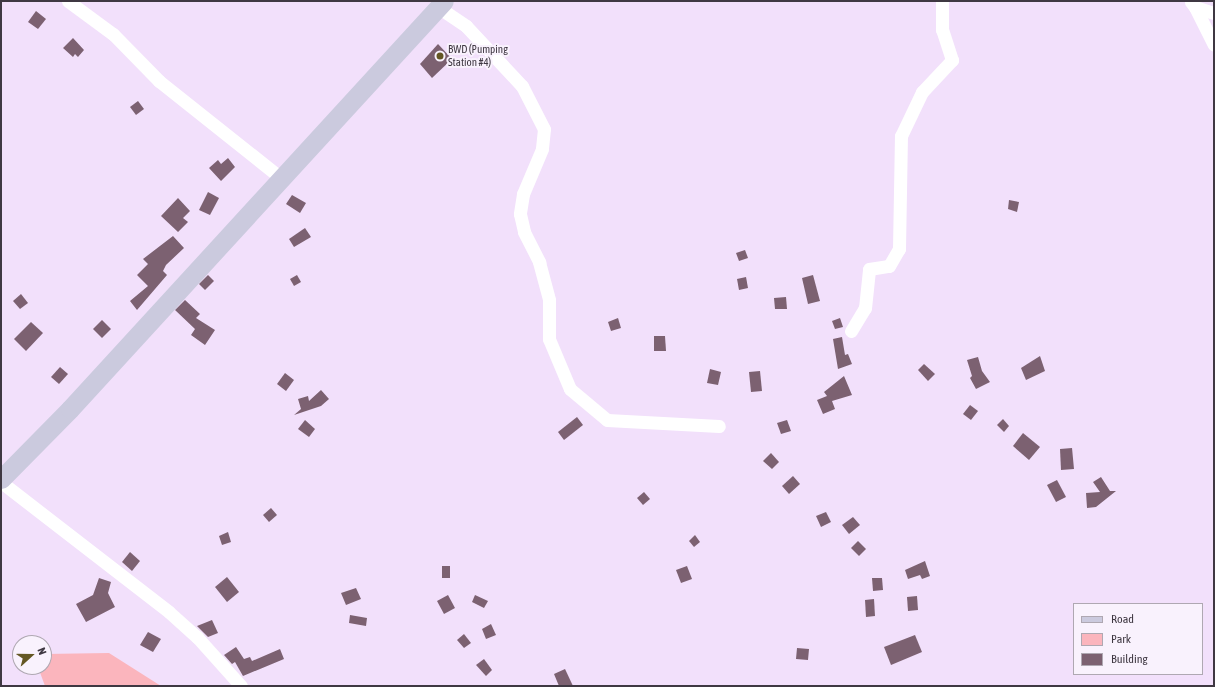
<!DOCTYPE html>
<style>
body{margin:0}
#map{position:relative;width:1215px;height:687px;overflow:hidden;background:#f2e0fb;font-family:"Asap Condensed",sans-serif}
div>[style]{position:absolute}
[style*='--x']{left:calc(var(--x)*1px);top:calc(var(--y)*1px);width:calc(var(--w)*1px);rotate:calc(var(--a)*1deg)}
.green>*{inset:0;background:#fbb5bd}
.building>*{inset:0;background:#7c6171}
.minor>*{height:13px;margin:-6.5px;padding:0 6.5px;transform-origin:6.5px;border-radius:6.5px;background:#fff}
.secondary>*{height:19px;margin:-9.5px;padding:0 9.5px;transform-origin:9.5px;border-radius:9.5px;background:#cbcade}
.dots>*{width:11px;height:11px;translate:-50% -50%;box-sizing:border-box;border:2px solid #f9f2fd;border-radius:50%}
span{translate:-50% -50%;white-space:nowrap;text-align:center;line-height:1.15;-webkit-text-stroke:4px #f9f2fd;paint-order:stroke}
.poi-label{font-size:11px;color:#3f3842}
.left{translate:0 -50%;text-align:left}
.frame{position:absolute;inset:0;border:2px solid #3f3842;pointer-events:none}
.legend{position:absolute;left:1073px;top:603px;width:130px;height:72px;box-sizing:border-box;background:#f9f2fd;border:1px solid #afa8b2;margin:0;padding:5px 7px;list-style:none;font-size:12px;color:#3f3842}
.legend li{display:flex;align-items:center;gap:8px;height:20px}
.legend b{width:20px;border:1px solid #afa8b2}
.north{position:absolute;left:12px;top:635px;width:40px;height:40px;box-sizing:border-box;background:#f9f2fd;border:1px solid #afa8b2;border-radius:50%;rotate:69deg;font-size:11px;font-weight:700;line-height:16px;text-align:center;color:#3f3842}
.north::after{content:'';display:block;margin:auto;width:14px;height:18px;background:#645724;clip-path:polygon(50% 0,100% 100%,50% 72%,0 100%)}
</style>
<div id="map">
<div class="green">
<i style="clip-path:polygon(109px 653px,161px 686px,45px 686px,38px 667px,44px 667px,44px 654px)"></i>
</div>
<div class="building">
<i style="clip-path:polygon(36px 11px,46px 19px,38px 29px,28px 22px)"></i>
<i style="clip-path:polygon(73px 38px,84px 50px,78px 57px,75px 54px,73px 57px,63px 48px)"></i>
<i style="clip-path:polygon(438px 44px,452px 59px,432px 78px,420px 64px)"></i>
<i style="clip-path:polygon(138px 101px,144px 109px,136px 115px,130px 107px)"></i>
<i style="clip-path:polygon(228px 158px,235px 167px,221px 181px,209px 168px,218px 160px,221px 164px)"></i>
<i style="clip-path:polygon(208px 192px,219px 198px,210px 215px,199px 210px)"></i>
<i style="clip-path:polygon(292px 195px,306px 203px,300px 213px,286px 204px)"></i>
<i style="clip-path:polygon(178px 198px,190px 211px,183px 218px,188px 222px,178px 232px,161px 216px)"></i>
<i style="clip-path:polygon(1009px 200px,1019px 202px,1017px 212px,1008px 209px)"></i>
<i style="clip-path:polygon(305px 228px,311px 237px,294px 247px,289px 239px)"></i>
<i style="clip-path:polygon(173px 236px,184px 248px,166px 265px,163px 271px,167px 275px,137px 310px,130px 301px,148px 286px,137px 275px,148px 264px,143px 259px)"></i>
<i style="clip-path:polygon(745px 250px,748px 258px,739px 261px,736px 253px)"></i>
<i style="clip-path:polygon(208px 275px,214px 281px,205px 290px,199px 284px)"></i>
<i style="clip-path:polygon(297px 275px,301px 282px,294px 286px,290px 279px)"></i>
<i style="clip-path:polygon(813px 275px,820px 301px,808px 304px,802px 278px)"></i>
<i style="clip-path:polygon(746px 277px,748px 288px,739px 290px,737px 279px)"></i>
<i style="clip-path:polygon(21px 294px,28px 303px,20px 309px,13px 301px)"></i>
<i style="clip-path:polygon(786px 297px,787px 309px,775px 309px,774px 298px)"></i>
<i style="clip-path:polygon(185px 300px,200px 314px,196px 318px,215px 330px,205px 345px,191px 335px,195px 329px,175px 310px)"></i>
<i style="clip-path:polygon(618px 318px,621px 328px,611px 331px,608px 322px)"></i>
<i style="clip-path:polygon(840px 318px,843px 327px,835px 329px,832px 321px)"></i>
<i style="clip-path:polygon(102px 320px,111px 329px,102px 338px,93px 329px)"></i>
<i style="clip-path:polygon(31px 322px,43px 333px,26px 351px,14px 339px)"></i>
<i style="clip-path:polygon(654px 336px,665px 336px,666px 351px,654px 351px)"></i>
<i style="clip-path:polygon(842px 337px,845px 355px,848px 354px,852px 364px,838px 369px,833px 339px)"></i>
<i style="clip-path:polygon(1040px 356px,1045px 371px,1026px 380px,1021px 368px)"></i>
<i style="clip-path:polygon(978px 357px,982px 371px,990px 382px,976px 389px,970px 378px,972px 376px,967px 360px)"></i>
<i style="clip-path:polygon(924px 364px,935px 374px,928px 381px,918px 370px)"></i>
<i style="clip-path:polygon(60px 367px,68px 374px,59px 384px,51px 377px)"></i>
<i style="clip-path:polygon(710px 369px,721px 372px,718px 385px,707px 383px)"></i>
<i style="clip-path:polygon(760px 371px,762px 391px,751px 392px,749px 372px)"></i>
<i style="clip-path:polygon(285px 373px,294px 380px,286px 391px,277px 384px)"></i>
<i style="clip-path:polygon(844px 376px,852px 395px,832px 401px,835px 409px,823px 414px,817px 400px,827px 396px,824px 392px)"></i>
<i style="clip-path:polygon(321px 390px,329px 399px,321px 406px,294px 415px,301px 409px,298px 399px,308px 396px,309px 401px)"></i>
<i style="clip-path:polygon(970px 405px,978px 411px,971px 420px,963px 414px)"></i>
<i style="clip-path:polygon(577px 417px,583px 425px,564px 440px,558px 432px)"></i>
<i style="clip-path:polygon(1003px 419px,1009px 426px,1004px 432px,997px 425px)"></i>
<i style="clip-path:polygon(305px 420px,315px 429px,309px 437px,298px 429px)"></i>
<i style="clip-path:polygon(787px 420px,791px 431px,781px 434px,777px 423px)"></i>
<i style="clip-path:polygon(1023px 433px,1040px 447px,1029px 460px,1013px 446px)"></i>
<i style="clip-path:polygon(1072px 448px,1074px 469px,1061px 470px,1060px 449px)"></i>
<i style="clip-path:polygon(771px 453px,779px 462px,772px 469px,763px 461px)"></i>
<i style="clip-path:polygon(793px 476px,800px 484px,789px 494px,782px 486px)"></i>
<i style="clip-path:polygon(1101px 477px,1110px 491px,1116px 491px,1096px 507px,1087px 508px,1086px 493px,1100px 492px,1093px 482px)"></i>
<i style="clip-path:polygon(1057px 480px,1066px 497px,1056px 502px,1047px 485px)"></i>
<i style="clip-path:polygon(644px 492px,650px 499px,643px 505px,637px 498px)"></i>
<i style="clip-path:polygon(271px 508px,277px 515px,269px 522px,263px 515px)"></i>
<i style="clip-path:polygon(826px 512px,831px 522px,821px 527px,816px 516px)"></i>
<i style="clip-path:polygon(853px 517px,860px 525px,849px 534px,842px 525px)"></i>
<i style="clip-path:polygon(228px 532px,231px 542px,222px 545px,219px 536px)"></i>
<i style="clip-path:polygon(695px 535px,700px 542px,694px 547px,689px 541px)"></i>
<i style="clip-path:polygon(858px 541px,866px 549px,859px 556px,851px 548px)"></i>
<i style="clip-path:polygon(130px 552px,140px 561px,132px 571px,122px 562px)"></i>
<i style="clip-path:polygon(925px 561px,930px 576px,922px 579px,920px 575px,908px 579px,905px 570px)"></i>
<i style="clip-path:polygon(442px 566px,450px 566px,450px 578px,442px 578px)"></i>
<i style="clip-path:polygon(687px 566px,692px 579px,681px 583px,676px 570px)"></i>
<i style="clip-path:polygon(227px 577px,239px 592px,227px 602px,215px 587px)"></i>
<i style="clip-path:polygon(99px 578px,111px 582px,108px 593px,115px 607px,86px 622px,76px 604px,93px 595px)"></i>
<i style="clip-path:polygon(872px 578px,882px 578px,883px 590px,873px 591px)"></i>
<i style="clip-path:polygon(356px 588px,361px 599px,346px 605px,341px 593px)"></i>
<i style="clip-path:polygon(448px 595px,455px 608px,444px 614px,437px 601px)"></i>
<i style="clip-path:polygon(475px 595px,488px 601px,484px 608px,472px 602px)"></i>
<i style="clip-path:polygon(917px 596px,918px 610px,908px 611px,907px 597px)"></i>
<i style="clip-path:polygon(874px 599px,875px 616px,866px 617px,865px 600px)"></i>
<i style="clip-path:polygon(350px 615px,367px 618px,366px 626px,349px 623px)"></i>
<i style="clip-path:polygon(212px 620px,218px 633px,208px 637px,197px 626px)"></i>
<i style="clip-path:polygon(491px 624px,496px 635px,486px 639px,482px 629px)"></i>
<i style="clip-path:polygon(148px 632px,161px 639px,153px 652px,140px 645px)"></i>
<i style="clip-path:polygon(464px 634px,471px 643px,464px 648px,457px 640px)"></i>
<i style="clip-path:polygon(915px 635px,922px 652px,891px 665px,884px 647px)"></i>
<i style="clip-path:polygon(236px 647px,244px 659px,250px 657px,252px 661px,280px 649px,284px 659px,243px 676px,235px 662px,232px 664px,224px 655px)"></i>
<i style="clip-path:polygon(797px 648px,809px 649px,808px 660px,796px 659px)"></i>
<i style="clip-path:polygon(484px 659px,492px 670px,486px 676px,476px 665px)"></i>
<i style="clip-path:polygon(565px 669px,573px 686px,559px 686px,554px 674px)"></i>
</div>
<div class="minor">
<i style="--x:68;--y:1;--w:56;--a:36.3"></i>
<i style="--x:113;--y:34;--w:66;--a:45.6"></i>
<i style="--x:159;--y:81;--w:156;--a:38.5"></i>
<i style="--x:1191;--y:2;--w:6;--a:51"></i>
<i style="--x:1195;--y:7;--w:20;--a:18"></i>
<i style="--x:438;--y:7;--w:34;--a:34"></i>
<i style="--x:466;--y:26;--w:82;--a:47"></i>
<i style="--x:522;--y:86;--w:48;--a:62.9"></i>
<i style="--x:544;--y:129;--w:20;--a:96"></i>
<i style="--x:542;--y:149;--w:49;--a:112.9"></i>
<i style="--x:523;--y:194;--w:20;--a:99"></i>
<i style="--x:520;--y:214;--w:18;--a:77"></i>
<i style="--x:524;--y:232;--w:34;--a:63"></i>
<i style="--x:539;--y:262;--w:39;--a:75"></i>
<i style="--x:549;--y:300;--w:39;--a:90"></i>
<i style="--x:549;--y:339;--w:54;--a:67.2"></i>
<i style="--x:570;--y:389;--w:48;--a:40"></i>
<i style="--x:607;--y:420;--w:112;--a:3.1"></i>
<i style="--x:1195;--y:7;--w:42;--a:63.4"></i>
<i style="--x:851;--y:331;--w:27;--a:-59"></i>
<i style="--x:865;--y:308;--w:39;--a:-84"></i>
<i style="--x:869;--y:269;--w:20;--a:-9"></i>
<i style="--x:889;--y:266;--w:20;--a:-60"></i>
<i style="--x:899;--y:249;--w:113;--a:-89"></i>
<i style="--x:901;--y:136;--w:49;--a:-64.5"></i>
<i style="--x:922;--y:92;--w:44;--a:-46.8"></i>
<i style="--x:952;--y:60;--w:32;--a:-108"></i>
<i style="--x:942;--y:30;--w:29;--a:-90"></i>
<i style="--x:1;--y:482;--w:212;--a:37.7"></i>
<i style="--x:169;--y:612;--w:38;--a:42"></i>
<i style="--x:197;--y:637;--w:66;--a:48.1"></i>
</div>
<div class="secondary">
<i style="--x:1;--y:479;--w:98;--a:-45.4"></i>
<i style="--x:70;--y:409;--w:553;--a:-47.49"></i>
</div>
<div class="dots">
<i style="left:440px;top:56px;background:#645724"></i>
</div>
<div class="poi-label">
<span class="left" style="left:448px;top:56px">BWD (Pumping<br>Station #4)</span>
</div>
<div class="frame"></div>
<ul class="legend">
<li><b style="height:5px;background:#cbcade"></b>Road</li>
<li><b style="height:11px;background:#fbb5bd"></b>Park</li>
<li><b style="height:11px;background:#7c6171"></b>Building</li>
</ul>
<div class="north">N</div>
</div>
